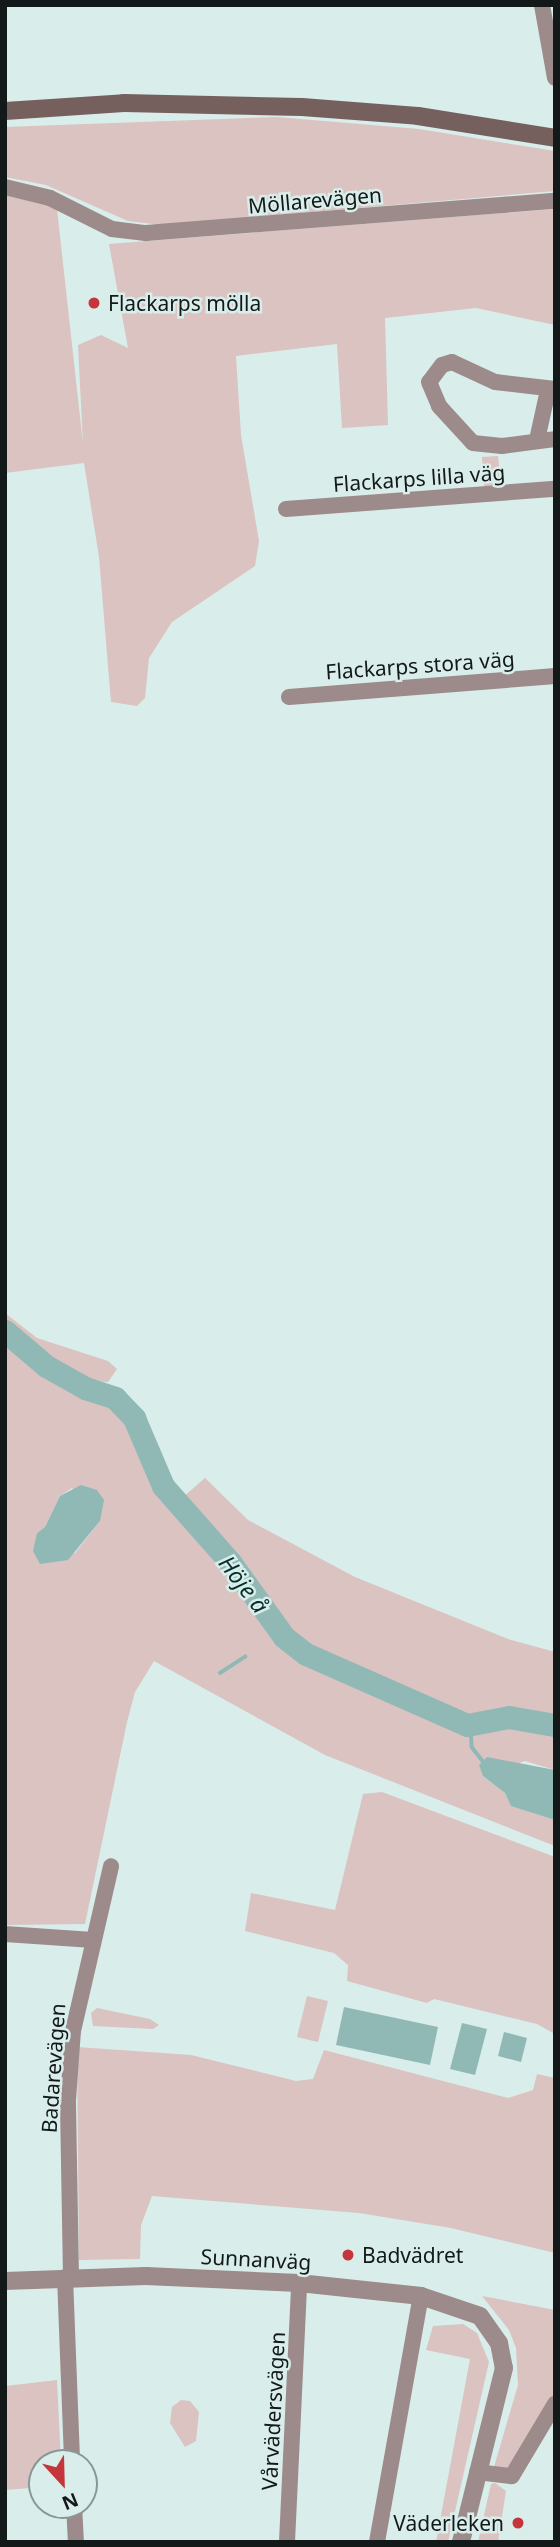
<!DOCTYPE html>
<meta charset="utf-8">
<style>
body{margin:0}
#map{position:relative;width:560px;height:2547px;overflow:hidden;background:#d9edeb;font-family:"Noto Sans",sans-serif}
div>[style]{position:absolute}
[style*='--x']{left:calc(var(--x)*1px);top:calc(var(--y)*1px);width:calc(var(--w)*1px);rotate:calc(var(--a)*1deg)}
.green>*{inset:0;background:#dac3c1}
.water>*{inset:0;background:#90b9b6}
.stream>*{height:3.5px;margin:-1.75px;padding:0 1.75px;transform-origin:1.75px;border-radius:1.75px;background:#90b9b6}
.river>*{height:23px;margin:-11.5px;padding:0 11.5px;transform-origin:11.5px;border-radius:11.5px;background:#90b9b6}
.minor>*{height:16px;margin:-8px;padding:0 8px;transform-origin:8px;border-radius:8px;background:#9c8b8a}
.tertiary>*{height:18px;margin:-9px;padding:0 9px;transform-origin:9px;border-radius:9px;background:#9c8b8a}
.secondary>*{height:18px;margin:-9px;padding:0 9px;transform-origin:9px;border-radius:9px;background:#76605e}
.dots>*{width:19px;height:19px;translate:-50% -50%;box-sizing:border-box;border:4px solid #d9edeb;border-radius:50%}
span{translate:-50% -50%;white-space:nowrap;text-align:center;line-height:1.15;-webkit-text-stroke:5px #d9edeb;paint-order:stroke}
.street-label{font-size:21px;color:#121918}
.poi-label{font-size:21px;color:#121918}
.left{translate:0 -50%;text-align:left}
.right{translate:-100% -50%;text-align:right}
.water-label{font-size:23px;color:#06302e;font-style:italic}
.frame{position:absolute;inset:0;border:7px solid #121918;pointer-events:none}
.north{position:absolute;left:28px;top:2449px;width:70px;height:70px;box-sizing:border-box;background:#d9edeb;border:2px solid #899897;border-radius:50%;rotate:158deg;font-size:19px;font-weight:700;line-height:28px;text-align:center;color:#121918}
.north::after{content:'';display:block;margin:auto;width:24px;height:32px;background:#c4353c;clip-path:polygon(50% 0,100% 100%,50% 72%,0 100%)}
</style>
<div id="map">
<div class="green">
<i style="clip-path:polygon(277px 117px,419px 129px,555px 151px,555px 191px,161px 225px,128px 221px,46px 185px,5px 177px,5px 127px)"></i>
<i style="clip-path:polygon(5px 192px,34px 197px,57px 209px,83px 444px,78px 345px,101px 335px,128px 348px,109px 244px,555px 209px,555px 325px,476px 308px,385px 318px,388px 425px,342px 428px,337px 344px,236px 356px,241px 435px,259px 541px,255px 566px,172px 622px,149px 658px,145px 698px,137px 706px,111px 702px,99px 557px,84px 463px,5px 473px)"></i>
<i style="clip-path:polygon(498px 456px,501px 485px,484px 487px,482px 457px)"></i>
<i style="clip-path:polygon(5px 1313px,37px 1338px,108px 1361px,117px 1369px,108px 1382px,89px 1381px,64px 1369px,5px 1322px)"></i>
<i style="clip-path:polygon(evenodd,5px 1338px,43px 1371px,111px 1404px,129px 1420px,158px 1491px,182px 1498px,205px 1478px,248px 1520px,355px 1577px,508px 1639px,555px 1652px,555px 1770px,525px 1761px,483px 1776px,505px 1793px,511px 1805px,555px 1820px,555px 1846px,325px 1755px,154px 1661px,135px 1692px,127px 1722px,85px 1924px,5px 1925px,5px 1338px,72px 1488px,100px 1521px,75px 1553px,37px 1533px,45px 1527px,60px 1496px,72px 1488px)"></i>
<i style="clip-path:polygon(382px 1792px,555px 1857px,555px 2034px,537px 2024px,434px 1999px,427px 2003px,347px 1981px,348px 1965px,334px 1953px,245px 1931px,251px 1893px,335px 1910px,363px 1794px)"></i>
<i style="clip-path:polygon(307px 1996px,328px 2001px,318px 2042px,297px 2037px)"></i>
<i style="clip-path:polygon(97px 2008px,150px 2019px,159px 2025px,153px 2029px,93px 2026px,91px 2013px)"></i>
<i style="clip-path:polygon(77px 2047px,191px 2055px,296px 2081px,313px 2079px,324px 2050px,508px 2098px,533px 2090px,537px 2074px,555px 2078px,555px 2253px,451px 2228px,359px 2213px,152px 2196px,141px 2225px,140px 2259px,79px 2260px)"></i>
<i style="clip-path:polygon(482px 2296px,555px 2310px,555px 2396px,512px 2469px,494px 2467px,518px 2385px,516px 2348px,509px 2330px)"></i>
<i style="clip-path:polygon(463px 2324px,477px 2333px,489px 2362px,448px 2542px,436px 2542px,470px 2359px,426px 2350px,433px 2326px)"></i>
<i style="clip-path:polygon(57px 2380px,61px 2463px,42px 2463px,42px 2487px,5px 2490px,5px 2386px)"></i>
<i style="clip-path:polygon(181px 2400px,190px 2401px,199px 2412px,196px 2441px,185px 2447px,170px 2423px,172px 2407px)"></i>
<i style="clip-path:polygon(495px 2483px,506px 2491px,498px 2542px,478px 2542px,491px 2484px)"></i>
</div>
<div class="water">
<i style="clip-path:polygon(81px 1485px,97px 1490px,104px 1500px,100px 1521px,68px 1560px,40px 1564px,33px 1551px,37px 1533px,45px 1527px,60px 1496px)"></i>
<i style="clip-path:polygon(487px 1757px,555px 1770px,555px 1820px,511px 1806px,505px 1793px,483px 1776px,479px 1765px)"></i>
<i style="clip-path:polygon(344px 2007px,438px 2027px,430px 2065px,336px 2045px)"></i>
<i style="clip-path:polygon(462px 2023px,487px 2029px,475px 2075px,450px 2069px)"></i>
<i style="clip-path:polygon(504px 2032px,527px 2038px,521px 2062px,498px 2056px)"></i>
</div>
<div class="stream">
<i style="--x:220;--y:1673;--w:30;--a:-33"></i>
<i style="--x:471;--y:1725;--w:22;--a:87"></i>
<i style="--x:472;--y:1747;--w:18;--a:52"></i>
</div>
<div class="river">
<i style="--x:5;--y:1331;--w:54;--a:40.5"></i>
<i style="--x:46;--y:1366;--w:45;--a:29.4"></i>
<i style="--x:85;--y:1388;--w:32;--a:18"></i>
<i style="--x:115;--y:1398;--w:28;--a:46"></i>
<i style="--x:134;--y:1418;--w:74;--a:66.9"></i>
<i style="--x:163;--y:1486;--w:101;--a:48.6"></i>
<i style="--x:230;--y:1562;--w:92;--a:54.2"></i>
<i style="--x:284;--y:1637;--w:28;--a:38"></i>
<i style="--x:306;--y:1654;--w:176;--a:23.8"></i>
<i style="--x:467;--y:1725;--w:43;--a:-10.8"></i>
<i style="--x:509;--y:1717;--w:47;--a:9.9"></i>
</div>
<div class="minor">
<i style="--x:542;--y:5;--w:74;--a:79.9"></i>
<i style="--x:5;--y:187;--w:46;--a:13.7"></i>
<i style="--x:50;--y:198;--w:69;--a:26.6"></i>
<i style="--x:112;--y:229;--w:34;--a:7"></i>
<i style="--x:146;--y:233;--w:410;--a:-4.5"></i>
<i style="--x:555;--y:389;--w:60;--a:-173.3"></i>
<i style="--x:495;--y:382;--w:47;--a:-155.1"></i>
<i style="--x:452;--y:362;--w:10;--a:163"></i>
<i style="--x:442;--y:365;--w:21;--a:127"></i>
<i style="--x:429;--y:382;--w:26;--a:67"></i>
<i style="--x:439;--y:406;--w:50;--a:47.4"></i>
<i style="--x:473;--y:443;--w:29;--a:6"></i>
<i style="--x:502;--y:446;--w:53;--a:-7.5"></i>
<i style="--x:537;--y:440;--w:51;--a:-77.6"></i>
<i style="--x:286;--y:509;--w:270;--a:-4.3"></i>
<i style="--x:289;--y:697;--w:267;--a:-4.5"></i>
<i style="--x:5;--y:1934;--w:88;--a:3.9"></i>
<i style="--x:65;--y:2277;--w:186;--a:87.8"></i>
<i style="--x:71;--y:2277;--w:177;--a:-91"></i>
<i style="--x:68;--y:2100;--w:69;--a:-85.9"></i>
<i style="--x:73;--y:2031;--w:169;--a:-77"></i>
<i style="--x:477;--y:2472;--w:35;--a:7"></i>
<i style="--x:512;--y:2476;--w:84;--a:-59.2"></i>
<i style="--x:74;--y:2505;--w:37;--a:87"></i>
<i style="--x:287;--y:2542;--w:259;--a:-87.3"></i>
<i style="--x:377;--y:2542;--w:250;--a:-79.9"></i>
</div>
<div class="tertiary">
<i style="--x:5;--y:2281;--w:141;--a:-2"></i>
<i style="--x:146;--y:2276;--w:153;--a:2.6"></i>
<i style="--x:299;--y:2283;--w:123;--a:6.1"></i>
<i style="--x:421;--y:2296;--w:62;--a:18.7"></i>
<i style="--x:480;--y:2316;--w:33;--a:55"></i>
<i style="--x:499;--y:2343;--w:25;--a:79"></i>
<i style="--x:504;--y:2368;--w:179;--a:103.9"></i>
</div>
<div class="secondary">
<i style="--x:5;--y:111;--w:119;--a:-3.8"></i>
<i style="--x:124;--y:103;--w:178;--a:1.3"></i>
<i style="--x:302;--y:107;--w:116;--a:4.4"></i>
<i style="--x:418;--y:116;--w:139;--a:9.1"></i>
</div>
<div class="dots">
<i style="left:94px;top:303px;background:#c4353c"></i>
<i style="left:348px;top:2255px;background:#c4353c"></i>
<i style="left:518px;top:2523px;background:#c4353c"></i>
</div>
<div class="street-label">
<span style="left:315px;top:200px;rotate:-5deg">Möllarevägen</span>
<span style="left:419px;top:478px;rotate:-4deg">Flackarps lilla väg</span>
<span style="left:420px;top:665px;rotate:-4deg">Flackarps stora väg</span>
<span style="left:53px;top:2068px;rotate:-86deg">Badarevägen</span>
<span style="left:256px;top:2259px;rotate:3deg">Sunnanväg</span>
<span style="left:273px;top:2411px;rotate:-87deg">Vårvädersvägen</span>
</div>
<div class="poi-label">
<span class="left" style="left:108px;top:303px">Flackarps mölla</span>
<span class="left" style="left:362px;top:2255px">Badvädret</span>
<span class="right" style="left:504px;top:2523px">Väderleken</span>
</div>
<div class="water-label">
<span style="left:244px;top:1584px;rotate:53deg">Höje å</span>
</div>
<div class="frame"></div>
<div class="north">N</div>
</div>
